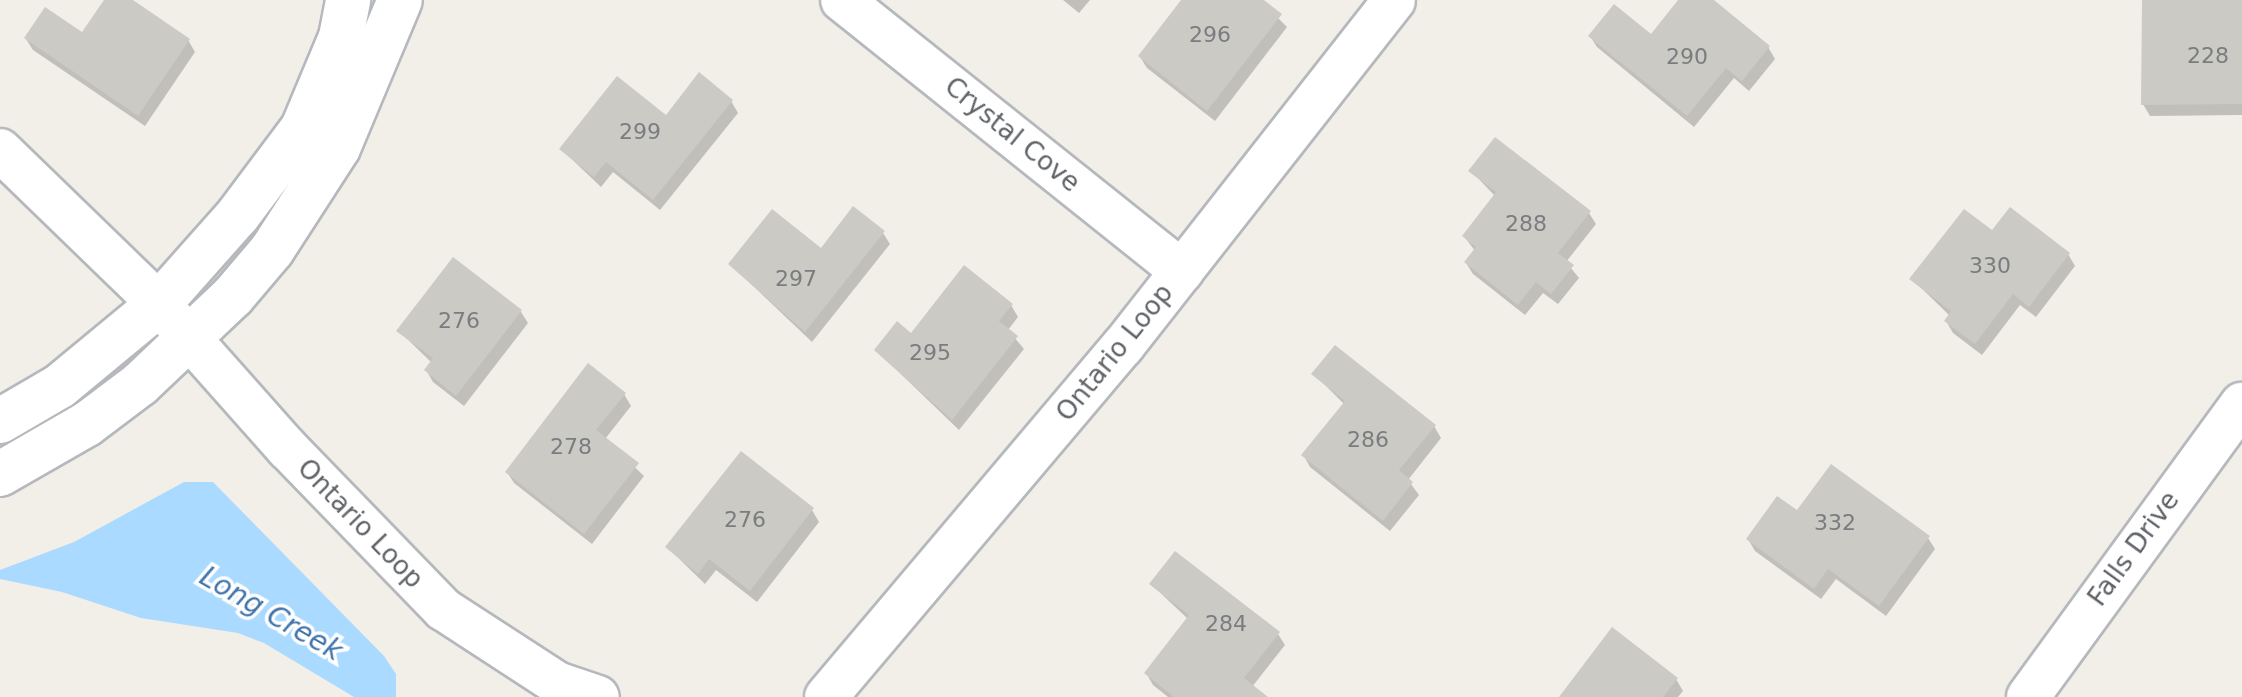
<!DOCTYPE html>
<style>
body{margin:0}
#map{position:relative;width:2242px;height:697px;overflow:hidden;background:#f1efe8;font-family:"DejaVu Sans",sans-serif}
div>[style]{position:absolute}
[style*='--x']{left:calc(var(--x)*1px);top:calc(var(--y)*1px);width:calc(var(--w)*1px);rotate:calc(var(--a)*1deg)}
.water>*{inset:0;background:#aadaff}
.shadow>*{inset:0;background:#0003}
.building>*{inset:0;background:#cccac5}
.roads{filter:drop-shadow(2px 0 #b5b8bc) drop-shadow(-2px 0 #b5b8bc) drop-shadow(0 2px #b5b8bc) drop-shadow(0 -2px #b5b8bc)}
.minor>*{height:42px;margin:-21px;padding:0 21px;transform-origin:21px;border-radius:21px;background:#fff}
.tertiary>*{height:44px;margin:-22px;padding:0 22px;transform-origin:22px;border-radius:22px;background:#fff}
span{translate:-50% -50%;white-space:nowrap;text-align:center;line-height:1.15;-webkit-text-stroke:7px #fff;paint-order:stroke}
.number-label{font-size:22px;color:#7a7d7f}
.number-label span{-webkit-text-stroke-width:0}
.street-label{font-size:26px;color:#5f6368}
.water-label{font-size:28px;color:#4174aa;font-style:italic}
</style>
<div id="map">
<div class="water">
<i style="clip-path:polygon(184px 482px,213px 482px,384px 656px,396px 674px,396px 697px,354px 697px,264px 643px,238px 633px,141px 618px,62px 592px,0 579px,0 570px,74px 542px)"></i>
</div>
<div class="shadow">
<i style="clip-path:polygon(106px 0,129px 0,188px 40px,195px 52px,145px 126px,33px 50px,26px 39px,83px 35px)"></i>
<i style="clip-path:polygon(1063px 0,1090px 0,1079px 13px)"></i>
<i style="clip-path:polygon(1184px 0,1260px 0,1287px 27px,1215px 121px,1147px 68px,1140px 57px)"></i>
<i style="clip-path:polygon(1681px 0,1711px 0,1768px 47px,1775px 59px,1749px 91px,1734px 78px,1694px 127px,1597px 47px,1590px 36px,1651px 37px)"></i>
<i style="clip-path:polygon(2143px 0,2242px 0,2242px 115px,2150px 116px,2143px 104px)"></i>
<i style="clip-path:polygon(731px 101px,738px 113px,660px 210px,613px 172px,601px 187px,561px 149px)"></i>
<i style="clip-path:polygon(1471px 171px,1589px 213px,1596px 224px,1566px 262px,1579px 278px,1558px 304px,1543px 293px,1525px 315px,1473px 274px,1466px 263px,1475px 251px,1464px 236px,1496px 197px)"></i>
<i style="clip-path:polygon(883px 233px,890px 244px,812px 342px,730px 264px,821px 251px)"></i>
<i style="clip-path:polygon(1992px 233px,2068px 254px,2075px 266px,2036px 317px,2020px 305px,1982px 355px,1953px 333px,1946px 321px,1950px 316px,1912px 279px)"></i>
<i style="clip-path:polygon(454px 260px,521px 312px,528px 323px,464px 406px,433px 382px,426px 370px,432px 363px,399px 331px)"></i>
<i style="clip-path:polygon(1011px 305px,1018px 317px,1008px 330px,1024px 349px,959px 430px,876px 350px)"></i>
<i style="clip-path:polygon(1314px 374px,1434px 426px,1441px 438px,1408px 480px,1419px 495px,1390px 531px,1310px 467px,1304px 456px,1345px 405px)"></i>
<i style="clip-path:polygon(624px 394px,631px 406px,605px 439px,644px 476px,592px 544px,514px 483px,507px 472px)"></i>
<i style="clip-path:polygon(812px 510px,819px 522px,757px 602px,716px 570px,705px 584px,667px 547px)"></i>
<i style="clip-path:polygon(1928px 538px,1935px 549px,1886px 616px,1836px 579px,1821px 599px,1755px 551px,1748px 539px)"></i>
<i style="clip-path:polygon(1151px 584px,1278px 634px,1285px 645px,1252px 687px,1260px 697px,1168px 697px,1153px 685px,1146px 673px,1188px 619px)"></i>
<i style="clip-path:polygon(1676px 679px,1683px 691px,1678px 697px,1562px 697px)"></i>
</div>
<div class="building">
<i style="clip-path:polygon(104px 0,133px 0,190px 39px,138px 116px,24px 38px,45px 7px,82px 32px)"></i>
<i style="clip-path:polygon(1181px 0,1264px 0,1282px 14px,1207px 111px,1138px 56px)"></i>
<i style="clip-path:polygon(1678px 0,1714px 0,1770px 46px,1742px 81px,1726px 68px,1687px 116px,1588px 36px,1614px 4px,1651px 34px)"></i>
<i style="clip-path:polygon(2142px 0,2242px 0,2242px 104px,2141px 105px)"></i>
<i style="clip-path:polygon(699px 72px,733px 100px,653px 200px,606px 162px,594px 177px,559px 149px,617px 76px,666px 115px)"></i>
<i style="clip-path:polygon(1495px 137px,1591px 211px,1558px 253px,1574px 265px,1551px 294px,1536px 282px,1518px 305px,1464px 262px,1476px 247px,1462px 236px,1496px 192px,1468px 171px)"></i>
<i style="clip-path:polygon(853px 206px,885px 231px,805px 332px,728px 264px,772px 209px,821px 248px)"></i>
<i style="clip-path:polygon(2010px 207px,2070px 253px,2029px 307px,2013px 294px,1975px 344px,1944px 321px,1951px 311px,1909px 279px,1964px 209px,1992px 230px)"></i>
<i style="clip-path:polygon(453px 257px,522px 310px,456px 396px,424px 370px,433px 358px,396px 331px)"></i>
<i style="clip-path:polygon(964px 265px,1013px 304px,999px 321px,1018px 336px,952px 420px,874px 350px,897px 321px,911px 333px)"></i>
<i style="clip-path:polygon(1335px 345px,1436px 425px,1399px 470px,1413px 482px,1383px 521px,1301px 455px,1345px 401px,1311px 374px)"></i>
<i style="clip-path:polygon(588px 363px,626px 393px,596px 430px,639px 463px,584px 534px,505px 472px)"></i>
<i style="clip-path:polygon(741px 451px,814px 508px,750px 591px,709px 559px,698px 574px,665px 547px)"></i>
<i style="clip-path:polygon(1831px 464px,1930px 536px,1879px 606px,1828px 569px,1814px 589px,1746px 539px,1777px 496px,1797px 510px)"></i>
<i style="clip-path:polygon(1175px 551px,1280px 632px,1244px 678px,1268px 697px,1174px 697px,1144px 673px,1189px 615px,1149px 584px)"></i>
<i style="clip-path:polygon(1612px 627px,1678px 678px,1663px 697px,1559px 697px)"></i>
</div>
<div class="roads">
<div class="minor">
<i style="--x:842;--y:0;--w:435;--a:38.6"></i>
<i style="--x:0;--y:150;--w:221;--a:44.1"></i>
<i style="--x:159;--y:304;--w:193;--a:48.4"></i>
<i style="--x:287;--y:448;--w:224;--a:45.9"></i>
<i style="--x:443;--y:609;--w:136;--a:33"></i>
<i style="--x:557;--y:683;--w:43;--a:18.9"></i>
<i style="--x:826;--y:697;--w:460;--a:-49.8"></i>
<i style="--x:1123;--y:346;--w:439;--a:-51.9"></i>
<i style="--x:2028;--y:697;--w:363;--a:-53.9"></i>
</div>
<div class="tertiary">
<i style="--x:0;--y:421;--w:69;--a:-30.3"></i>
<i style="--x:60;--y:386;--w:129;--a:-39.6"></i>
<i style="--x:159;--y:304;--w:119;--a:-48.4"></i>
<i style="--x:238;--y:215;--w:109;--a:-53.2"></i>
<i style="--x:303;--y:128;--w:99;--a:-67.3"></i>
<i style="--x:341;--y:37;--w:38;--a:-79"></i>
<i style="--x:0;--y:474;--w:100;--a:-29.9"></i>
<i style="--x:87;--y:424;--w:66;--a:-37"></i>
<i style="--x:140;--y:384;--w:128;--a:-43.4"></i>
<i style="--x:233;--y:296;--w:60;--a:-49.7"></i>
<i style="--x:272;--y:250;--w:121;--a:-57.1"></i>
<i style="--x:338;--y:148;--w:160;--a:-67.3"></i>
</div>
</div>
<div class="number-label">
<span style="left:1210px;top:35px">296</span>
<span style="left:2208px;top:56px">228</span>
<span style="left:1687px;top:57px">290</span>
<span style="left:640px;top:132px">299</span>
<span style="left:1526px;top:224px">288</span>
<span style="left:1990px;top:266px">330</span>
<span style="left:796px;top:279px">297</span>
<span style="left:459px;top:321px">276</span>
<span style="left:930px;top:353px">295</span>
<span style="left:1368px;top:440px">286</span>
<span style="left:571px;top:447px">278</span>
<span style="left:745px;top:520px">276</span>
<span style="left:1835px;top:523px">332</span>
<span style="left:1226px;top:624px">284</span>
</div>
<div class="street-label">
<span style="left:1012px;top:135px;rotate:39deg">Crystal Cove</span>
<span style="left:1115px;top:353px;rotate:-51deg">Ontario Loop</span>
<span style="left:360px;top:524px;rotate:46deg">Ontario Loop</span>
<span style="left:2134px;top:549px;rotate:-54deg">Falls Drive</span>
</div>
<div class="water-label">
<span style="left:271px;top:614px;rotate:30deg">Long Creek</span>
</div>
</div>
